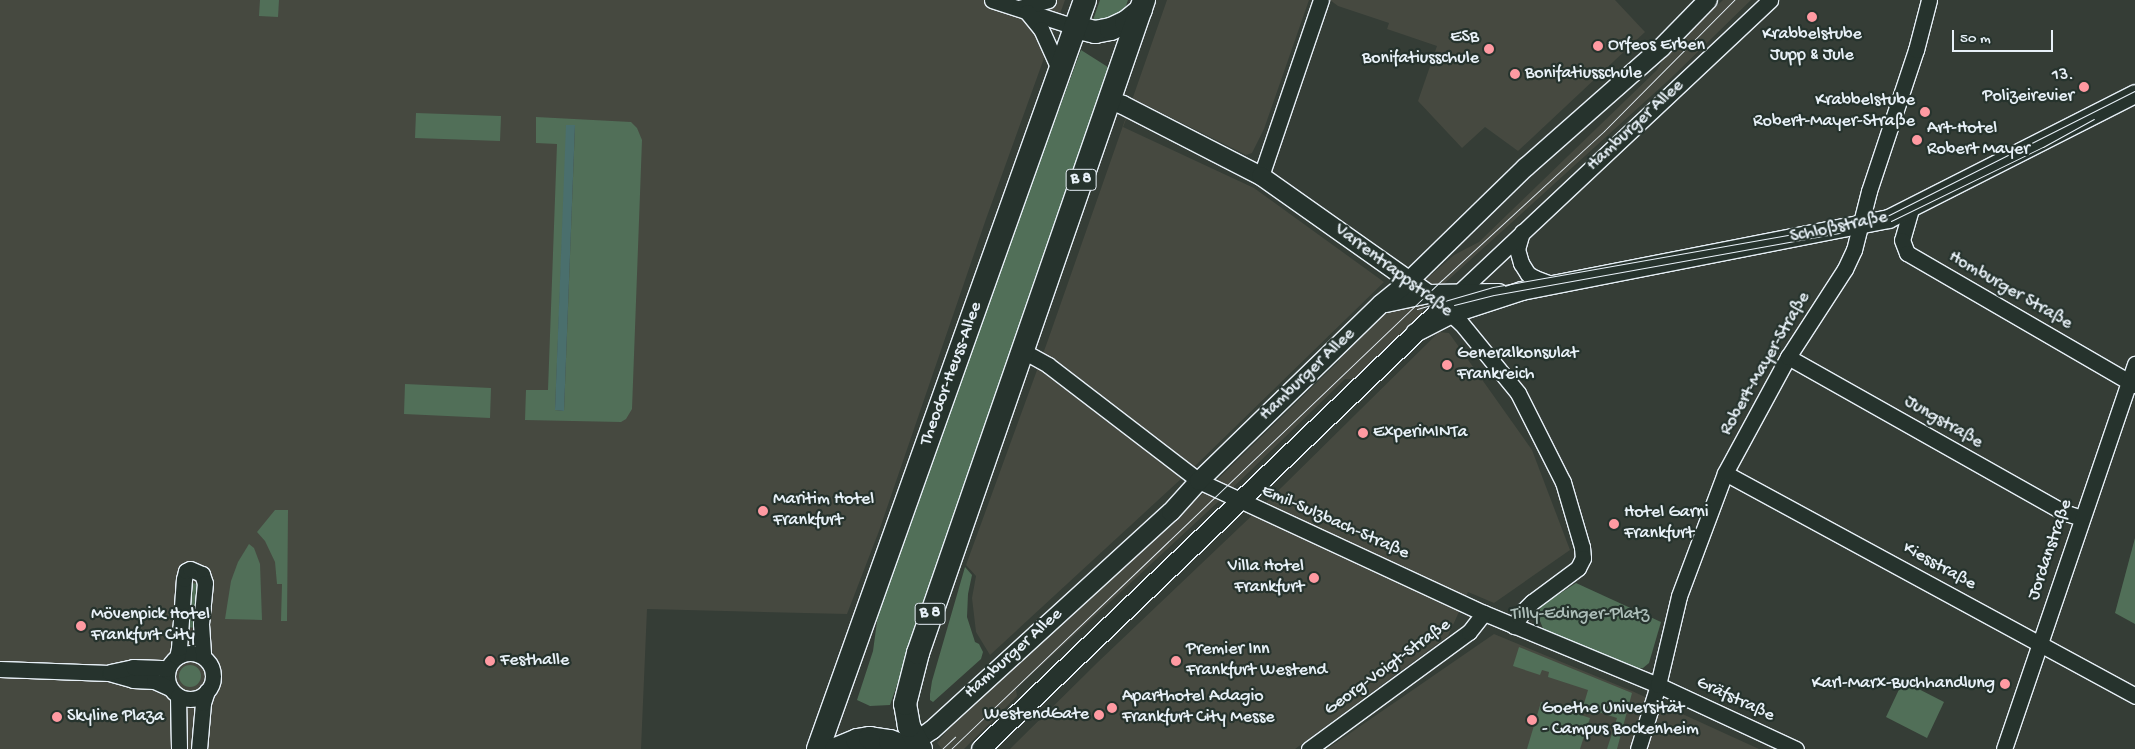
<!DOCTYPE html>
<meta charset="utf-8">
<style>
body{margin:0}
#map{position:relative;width:2135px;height:749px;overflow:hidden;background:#353d36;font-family:"Gochi Hand",sans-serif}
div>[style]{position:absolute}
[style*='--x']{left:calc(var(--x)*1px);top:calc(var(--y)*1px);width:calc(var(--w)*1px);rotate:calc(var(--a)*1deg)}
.built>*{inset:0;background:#464940}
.green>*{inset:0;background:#516f58}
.round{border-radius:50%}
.water>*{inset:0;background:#4a6f6d}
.roads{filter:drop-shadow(1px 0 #e8f1f8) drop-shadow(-1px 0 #e8f1f8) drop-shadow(0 1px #e8f1f8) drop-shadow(0 -1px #e8f1f8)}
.minor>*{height:15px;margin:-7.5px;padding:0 7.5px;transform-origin:7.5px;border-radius:7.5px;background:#26332d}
.minor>.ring{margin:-7.5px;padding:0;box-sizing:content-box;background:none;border:15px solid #26332d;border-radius:50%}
.tertiary>*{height:18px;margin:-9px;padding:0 9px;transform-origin:9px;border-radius:9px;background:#26332d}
.primary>*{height:22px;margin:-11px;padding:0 11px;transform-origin:11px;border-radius:11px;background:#26332d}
.tram>*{height:1px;margin:-0.5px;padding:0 0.5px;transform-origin:0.5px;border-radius:0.5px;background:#e8f1f8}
.dots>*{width:14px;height:14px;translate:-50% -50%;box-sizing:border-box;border:2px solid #26332d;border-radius:50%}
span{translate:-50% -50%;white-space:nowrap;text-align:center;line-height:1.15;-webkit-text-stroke:4.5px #26332d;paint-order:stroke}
.shield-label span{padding:1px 4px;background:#26332d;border:1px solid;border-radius:4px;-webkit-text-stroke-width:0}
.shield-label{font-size:16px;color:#e8f1f8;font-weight:700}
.poi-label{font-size:18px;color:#e8f1f8}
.right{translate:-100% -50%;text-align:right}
.left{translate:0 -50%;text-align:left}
.street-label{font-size:18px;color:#e8f1f8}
.park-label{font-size:18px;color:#acbdb8}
.scale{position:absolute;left:1952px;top:30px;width:101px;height:22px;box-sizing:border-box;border:2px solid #e8f1f8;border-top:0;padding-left:6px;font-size:15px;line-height:18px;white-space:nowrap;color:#e8f1f8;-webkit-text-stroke:4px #26332d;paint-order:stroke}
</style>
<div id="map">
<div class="built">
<i style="clip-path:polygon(0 0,1065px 0,986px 219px,879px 531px,847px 614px,647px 609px,641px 749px,0 749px)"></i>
<i style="clip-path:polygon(1167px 0,1309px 0,1264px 129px,1252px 153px,1246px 155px,1134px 99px,1123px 127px,1254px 188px,1384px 282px,1194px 467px,990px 655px,976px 632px,972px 598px,976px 576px,966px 565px,1048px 340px)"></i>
<i style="clip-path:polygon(1330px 0,1615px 0,1645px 32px,1518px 151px,1485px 127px,1462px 148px,1418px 101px,1437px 46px,1387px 29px,1389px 23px,1338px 6px)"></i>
<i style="clip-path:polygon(1723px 0,1751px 0,1671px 78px,1426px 300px,1422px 313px,1356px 379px,1345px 379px,1218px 502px,1016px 689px,1017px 696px,964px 749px,942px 749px,937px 743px,950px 727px,1212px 485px,1338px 362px,1341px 353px,1454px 255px,1479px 242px,1657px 70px,1666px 54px)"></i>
<i style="clip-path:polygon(1439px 332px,1449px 333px,1532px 450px,1570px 550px,1494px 603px,1468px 592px,1448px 636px,1295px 749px,1010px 749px,1098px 662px,1282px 487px)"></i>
<i style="clip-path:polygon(1494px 634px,1632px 691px,1759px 749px,1327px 749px)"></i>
</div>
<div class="green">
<i style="clip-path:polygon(260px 0,279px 0,278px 17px,259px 16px)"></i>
<i style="clip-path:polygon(1100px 0,1128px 0,1124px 12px,1116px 19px,1093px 20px)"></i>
<i style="clip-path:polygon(1081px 50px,1111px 69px,890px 705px,870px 706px,857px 700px,873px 651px,879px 607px,910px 527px,1019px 217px)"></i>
<i style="clip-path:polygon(416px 113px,501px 116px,500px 141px,415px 138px)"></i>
<i style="clip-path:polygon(evenodd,536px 117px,631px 122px,637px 128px,642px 140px,632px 409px,626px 419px,621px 422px,525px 420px,526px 390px,548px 390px,557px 144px,536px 143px,536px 117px,567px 125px,575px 126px,564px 411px,555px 410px,567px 125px)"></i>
<i style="clip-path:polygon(405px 384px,491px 388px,490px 418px,404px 414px)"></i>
<i style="clip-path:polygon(275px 510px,288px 510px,287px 621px,281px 621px,282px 584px,277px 584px,275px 562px,265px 541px,257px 532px)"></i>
<i style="clip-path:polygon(2135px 538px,2135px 624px,2115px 613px)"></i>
<i style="clip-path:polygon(249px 544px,254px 548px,260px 564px,262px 620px,225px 619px,231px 581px,238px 562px)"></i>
<i style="clip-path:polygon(965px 567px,972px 575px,968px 594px,967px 617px,975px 642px,979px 644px,983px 652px,981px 659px,933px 702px,930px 700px,930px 694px,932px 681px)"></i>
<i style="clip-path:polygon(192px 583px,198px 584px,197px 628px,186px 627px,190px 586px)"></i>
<i style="clip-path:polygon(1576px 583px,1661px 622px,1649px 663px,1643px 668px,1634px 669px,1544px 631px,1538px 616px,1541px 606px)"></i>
<i style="clip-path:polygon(1519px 647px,1632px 693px,1617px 749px,1607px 749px,1617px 718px,1583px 707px,1588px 690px,1548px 677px,1549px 672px,1542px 670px,1540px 675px,1513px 666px)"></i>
<i class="round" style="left:179px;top:665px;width:22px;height:22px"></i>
<i style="clip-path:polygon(1903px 681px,1944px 702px,1927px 738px,1886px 717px)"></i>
<i style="clip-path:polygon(1541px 702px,1590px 718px,1580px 749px,1527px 749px)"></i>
</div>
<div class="water">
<i style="clip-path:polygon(566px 125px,575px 125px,564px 411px,555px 410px)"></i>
</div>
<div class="roads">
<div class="minor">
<i style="--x:992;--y:0;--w:87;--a:18"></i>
<i style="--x:1019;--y:8;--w:30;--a:-15"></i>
<i style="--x:1027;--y:12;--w:22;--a:51"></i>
<i style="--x:1041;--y:29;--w:46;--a:65.7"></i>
<i style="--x:1261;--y:176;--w:186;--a:-71.2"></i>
<i style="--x:1911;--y:209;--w:32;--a:106"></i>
<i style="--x:1902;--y:240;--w:14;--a:69"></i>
<i style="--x:1907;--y:253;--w:263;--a:30.1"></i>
<i style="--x:1522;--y:232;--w:18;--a:106"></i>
<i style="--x:1517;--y:249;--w:15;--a:74"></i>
<i style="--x:1521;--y:263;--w:13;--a:58"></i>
<i style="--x:1528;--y:274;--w:8;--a:30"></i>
<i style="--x:1535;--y:278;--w:19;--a:21"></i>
<i style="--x:1456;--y:295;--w:431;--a:-43.2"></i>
<i style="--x:1443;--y:307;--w:24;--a:42"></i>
<i style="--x:1461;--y:323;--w:90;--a:50.8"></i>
<i style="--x:1518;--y:393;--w:100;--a:63.2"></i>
<i style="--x:1563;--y:482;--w:68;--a:73.7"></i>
<i style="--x:1582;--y:547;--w:11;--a:85"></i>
<i style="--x:1583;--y:558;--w:11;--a:117"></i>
<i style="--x:1578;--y:568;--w:57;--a:143.5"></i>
<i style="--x:1532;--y:602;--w:11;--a:135"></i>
<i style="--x:1524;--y:610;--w:19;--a:122"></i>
<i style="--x:1023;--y:351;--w:29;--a:29"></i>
<i style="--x:1048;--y:365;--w:190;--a:37.5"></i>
<i style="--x:1199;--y:481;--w:314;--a:24.9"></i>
<i style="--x:1484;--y:613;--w:188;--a:22.5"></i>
<i style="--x:1658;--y:685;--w:152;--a:24.9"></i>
<i style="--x:1788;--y:357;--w:316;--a:29.4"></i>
<i style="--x:2063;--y:512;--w:20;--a:18"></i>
<i style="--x:1725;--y:473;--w:467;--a:28.5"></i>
<i class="ring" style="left:167px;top:653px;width:31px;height:31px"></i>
<i style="--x:177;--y:657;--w:9;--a:-77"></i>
<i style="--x:179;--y:648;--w:69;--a:-85.9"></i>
<i style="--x:184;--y:579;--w:8;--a:-76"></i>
<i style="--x:186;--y:571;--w:4;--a:-27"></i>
<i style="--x:190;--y:569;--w:13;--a:23"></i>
<i style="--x:202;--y:574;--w:9;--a:72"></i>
<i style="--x:205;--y:583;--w:41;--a:95.6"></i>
<i style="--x:201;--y:624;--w:32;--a:86"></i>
<i style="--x:0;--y:669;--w:109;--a:2.1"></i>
<i style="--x:109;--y:673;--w:25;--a:16"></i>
<i style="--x:133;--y:680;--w:21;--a:3"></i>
<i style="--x:154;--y:681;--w:17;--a:24"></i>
<i style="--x:110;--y:672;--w:24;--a:-12"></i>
<i style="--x:133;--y:667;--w:35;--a:2"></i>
<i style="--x:178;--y:696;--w:53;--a:88.9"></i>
<i style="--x:199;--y:749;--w:46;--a:-85"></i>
<i style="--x:203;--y:703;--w:13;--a:-72"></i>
<i style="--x:1309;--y:749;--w:198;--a:-36.2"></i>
<i style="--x:1469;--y:632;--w:24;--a:-52"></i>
<i style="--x:1638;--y:749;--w:67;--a:-72.6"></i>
<i style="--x:1658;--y:685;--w:91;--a:-76.7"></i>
<i style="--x:1679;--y:596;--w:131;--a:-69.5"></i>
<i style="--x:1725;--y:473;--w:132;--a:-61.5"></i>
<i style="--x:1788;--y:357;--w:105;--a:-57.1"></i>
<i style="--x:1845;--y:269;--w:21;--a:-65"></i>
<i style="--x:1854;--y:250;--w:61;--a:-75.7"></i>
<i style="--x:1869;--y:191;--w:149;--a:-71.6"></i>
<i style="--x:1916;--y:50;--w:52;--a:-75.4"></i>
<i style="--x:2004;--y:749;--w:407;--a:-71.2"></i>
</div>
<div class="tertiary">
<i style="--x:1108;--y:100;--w:16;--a:18"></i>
<i style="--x:1123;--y:105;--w:155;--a:27.2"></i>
<i style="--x:1261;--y:176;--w:204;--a:35.2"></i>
<i style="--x:1386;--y:303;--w:43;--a:-12.1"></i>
<i style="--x:1428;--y:294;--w:71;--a:-0.8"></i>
<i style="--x:1415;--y:333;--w:42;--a:-27.2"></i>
<i style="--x:1452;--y:314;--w:74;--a:-18.2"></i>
<i style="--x:1522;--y:291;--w:374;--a:-11.1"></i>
<i style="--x:1889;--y:219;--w:276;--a:-26.9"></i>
<i style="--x:905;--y:745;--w:12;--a:-20"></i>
<i style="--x:916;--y:741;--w:19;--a:-35"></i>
<i style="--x:932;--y:730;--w:323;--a:-42.4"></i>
<i style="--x:1171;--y:512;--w:42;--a:-47.9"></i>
<i style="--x:1199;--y:481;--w:254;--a:-44.2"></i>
<i style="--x:1381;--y:304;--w:36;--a:-39"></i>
<i style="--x:1409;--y:281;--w:163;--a:-44.3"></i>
<i style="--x:1526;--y:167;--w:180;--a:-41.4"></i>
<i style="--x:1661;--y:48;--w:67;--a:-45.6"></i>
<i style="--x:981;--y:749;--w:657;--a:-43.71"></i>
</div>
<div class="primary">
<i style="--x:1075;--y:27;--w:21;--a:14"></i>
<i style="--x:1095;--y:32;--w:16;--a:-11"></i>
<i style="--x:1111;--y:29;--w:17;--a:-25"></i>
<i style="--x:1126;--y:22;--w:19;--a:-39"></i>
<i style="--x:818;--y:749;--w:795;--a:-70.38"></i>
<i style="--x:836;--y:749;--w:23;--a:-23"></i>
<i style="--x:857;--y:740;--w:13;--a:-9"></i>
<i style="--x:870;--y:738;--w:20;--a:9"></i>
<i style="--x:890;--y:741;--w:22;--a:21"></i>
<i style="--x:921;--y:749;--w:26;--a:-118"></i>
<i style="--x:909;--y:726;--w:22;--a:-100"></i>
<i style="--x:905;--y:704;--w:53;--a:-75.7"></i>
<i style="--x:918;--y:653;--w:691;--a:-70.91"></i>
</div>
</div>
<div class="tram">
<i style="--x:1891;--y:221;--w:169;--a:-26"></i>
<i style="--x:2043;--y:147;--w:58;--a:-28.8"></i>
<i style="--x:1454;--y:305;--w:41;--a:-14"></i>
<i style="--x:1494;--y:295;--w:352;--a:-10.2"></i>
<i style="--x:1417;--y:309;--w:79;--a:-16.1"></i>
<i style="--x:1493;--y:287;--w:374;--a:-10"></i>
<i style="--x:1861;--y:222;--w:29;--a:-14"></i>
<i style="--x:1889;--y:215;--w:275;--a:-26.8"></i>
<i style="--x:942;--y:749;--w:18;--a:-43"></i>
<i style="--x:951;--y:749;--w:679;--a:-43.69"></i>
<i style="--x:1442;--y:280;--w:220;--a:-42.6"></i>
<i style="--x:1604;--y:131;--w:185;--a:-45.2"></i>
</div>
<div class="dots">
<i style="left:1812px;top:17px;background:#ff9aa2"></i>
<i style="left:1598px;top:46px;background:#ff9aa2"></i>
<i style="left:1489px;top:49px;background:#ff9aa2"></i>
<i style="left:1515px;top:74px;background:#ff9aa2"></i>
<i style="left:2084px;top:87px;background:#ff9aa2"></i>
<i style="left:1925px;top:112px;background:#ff9aa2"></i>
<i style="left:1917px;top:140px;background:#ff9aa2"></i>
<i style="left:1447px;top:365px;background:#ff9aa2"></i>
<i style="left:1363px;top:433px;background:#ff9aa2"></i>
<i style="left:763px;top:511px;background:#ff9aa2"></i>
<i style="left:1614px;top:524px;background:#ff9aa2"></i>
<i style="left:1314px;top:578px;background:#ff9aa2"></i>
<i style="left:81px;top:626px;background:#ff9aa2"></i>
<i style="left:490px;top:661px;background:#ff9aa2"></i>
<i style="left:1176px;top:661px;background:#ff9aa2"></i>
<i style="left:2005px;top:684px;background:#ff9aa2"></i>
<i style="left:1112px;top:708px;background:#ff9aa2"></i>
<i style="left:1099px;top:715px;background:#ff9aa2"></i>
<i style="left:57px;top:717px;background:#ff9aa2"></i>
<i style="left:1532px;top:720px;background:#ff9aa2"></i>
</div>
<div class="shield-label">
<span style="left:1081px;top:180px">B 8</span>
<span style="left:930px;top:614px">B 8</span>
</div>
<div class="poi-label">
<span style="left:1812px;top:46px">Krabbelstube<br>Jupp &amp; Jule</span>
<span class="right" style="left:1479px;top:49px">ESB<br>Bonifatiusschule</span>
<span class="left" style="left:1608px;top:46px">Orfeos Erben</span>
<span class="left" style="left:1525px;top:74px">Bonifatiusschule</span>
<span class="right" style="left:2074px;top:87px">13.<br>Polizeirevier</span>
<span class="right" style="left:1915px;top:112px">Krabbelstube<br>Robert-Mayer-Straße</span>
<span class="left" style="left:1927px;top:140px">Art-Hotel<br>Robert Mayer</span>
<span class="left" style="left:1457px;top:365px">Generalkonsulat<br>Frankreich</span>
<span class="left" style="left:1373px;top:433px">ExperiMINTa</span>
<span class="left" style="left:773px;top:511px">Maritim Hotel<br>Frankfurt</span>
<span class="left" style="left:1624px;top:524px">Hotel Garni<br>Frankfurt</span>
<span class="right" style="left:1304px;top:578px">Villa Hotel<br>Frankfurt</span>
<span class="left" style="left:91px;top:626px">Mövenpick Hotel<br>Frankfurt City</span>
<span class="left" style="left:1186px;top:661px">Premier Inn<br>Frankfurt Westend</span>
<span class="left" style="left:500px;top:661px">Festhalle</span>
<span class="right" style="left:1995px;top:684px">Karl-Marx-Buchhandlung</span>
<span class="left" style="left:1122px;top:708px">Aparthotel Adagio<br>Frankfurt City Messe</span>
<span class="left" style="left:1542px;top:720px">Goethe Universität<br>- Campus Bockenheim</span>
<span class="right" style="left:1089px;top:715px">WestendGate</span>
<span class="left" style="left:67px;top:717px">Skyline Plaza</span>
</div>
<div class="street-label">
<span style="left:1636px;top:126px;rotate:-43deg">Hamburger Allee</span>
<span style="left:1839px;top:228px;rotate:-12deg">Schloßstraße</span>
<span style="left:1393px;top:271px;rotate:37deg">Varrentrappstraße</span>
<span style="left:2010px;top:291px;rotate:30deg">Homburger Straße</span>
<span style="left:1766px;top:364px;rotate:-60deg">Robert-Mayer-Straße</span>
<span style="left:952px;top:374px;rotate:-70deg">Theodor-Heuss-Allee</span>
<span style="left:1308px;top:375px;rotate:-44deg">Hamburger Allee</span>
<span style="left:1943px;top:423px;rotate:30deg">Jungstraße</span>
<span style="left:1335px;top:523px;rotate:24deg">Emil-Sulzbach-Straße</span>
<span style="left:2051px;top:550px;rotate:-71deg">Jordanstraße</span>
<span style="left:1939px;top:567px;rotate:29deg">Kiesstraße</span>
<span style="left:1014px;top:654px;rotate:-42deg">Hamburger Allee</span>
<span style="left:1388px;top:668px;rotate:-36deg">Georg-Voigt-Straße</span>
<span style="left:1735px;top:700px;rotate:25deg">Gräfstraße</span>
</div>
<div class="park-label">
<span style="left:1580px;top:615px">Tilly-Edinger-Platz</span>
</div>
<div class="scale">50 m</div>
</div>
